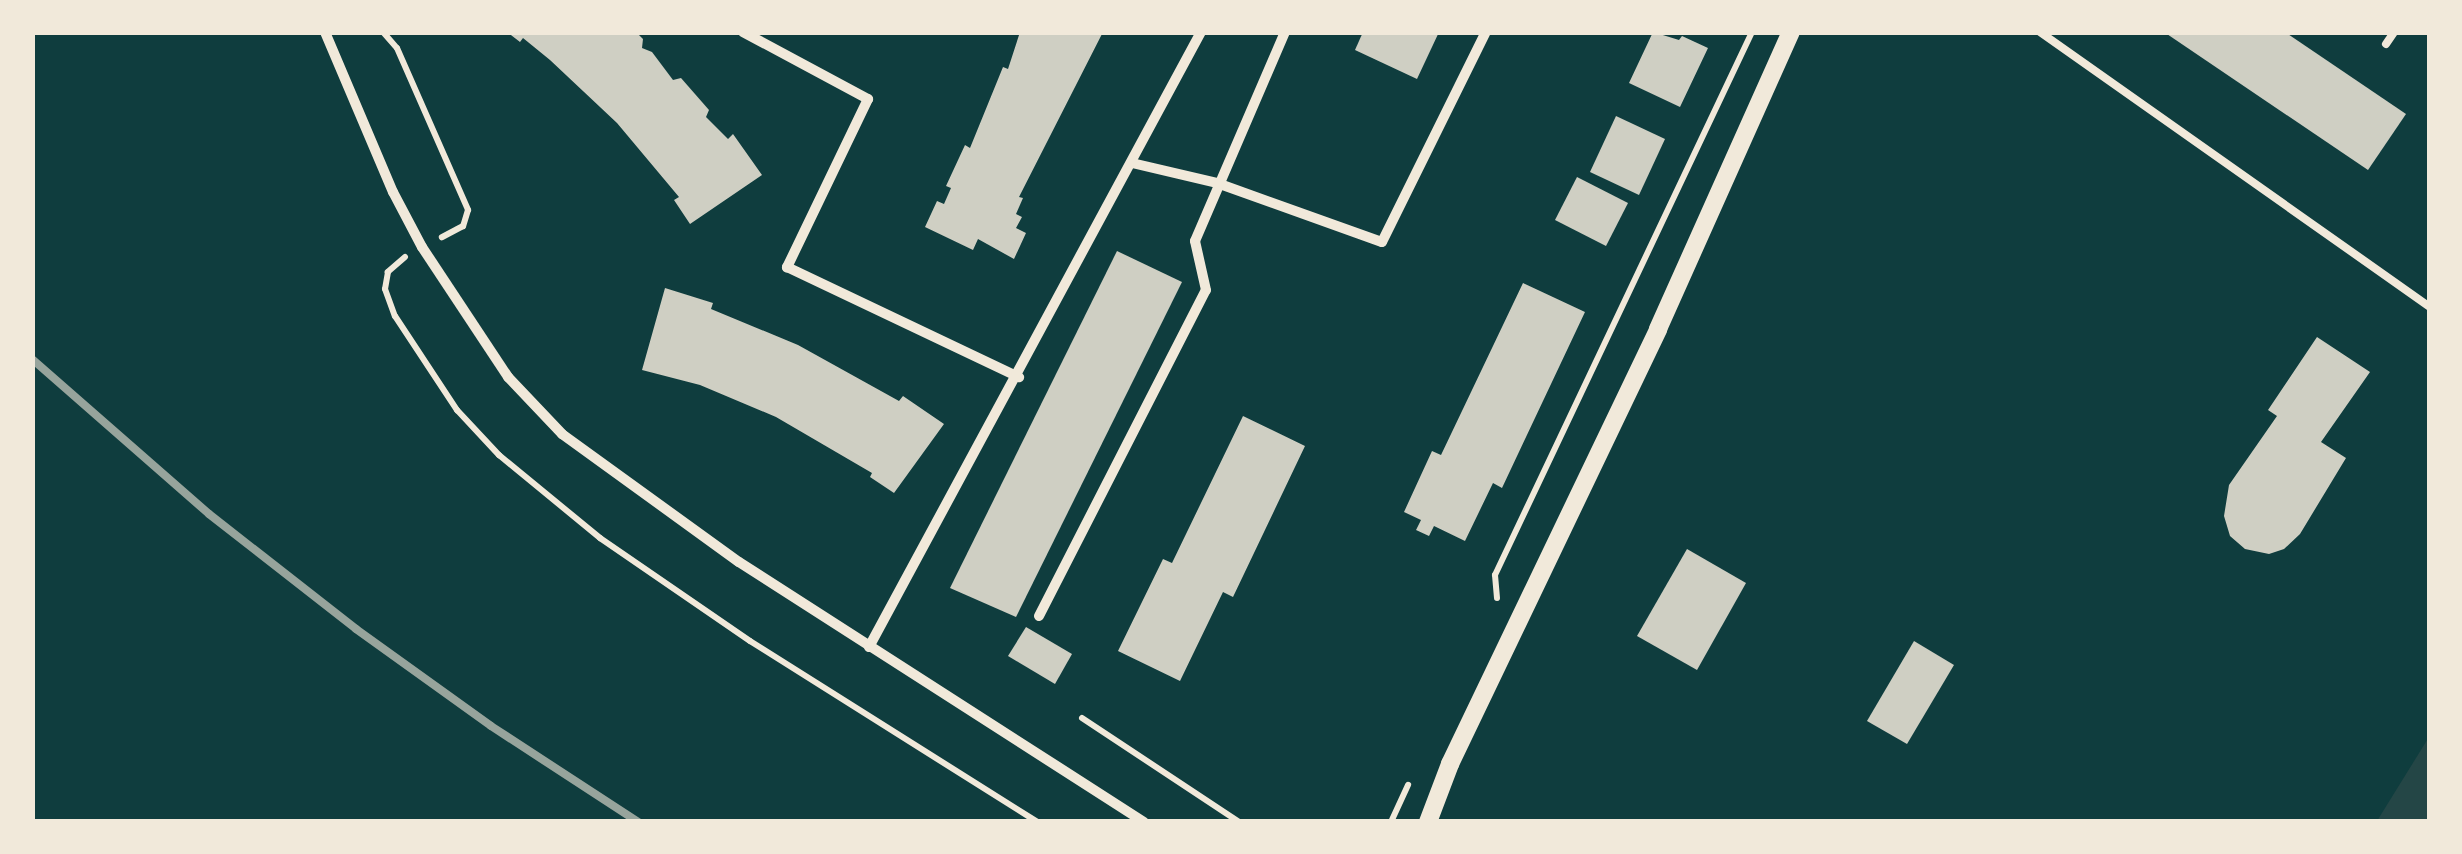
<!DOCTYPE html>
<style>
body{margin:0}
#map{position:relative;width:2462px;height:854px;overflow:hidden;background:#0f3d3e;font-family:"Asap Condensed",sans-serif}
div>[style]{position:absolute}
[style*='--x']{left:calc(var(--x)*1px);top:calc(var(--y)*1px);width:calc(var(--w)*1px);rotate:calc(var(--a)*1deg)}
.green>*{inset:0;background:#244646}
.building>*{inset:0;background:#cfcfc3}
.path>*{height:6px;margin:-3px;padding:0 3px;transform-origin:3px;border-radius:3px;background:#f1e9da}
.service>*{height:8px;margin:-4px;padding:0 4px;transform-origin:4px;border-radius:4px;background:#f1e9da}
.minor>*{height:10px;margin:-5px;padding:0 5px;transform-origin:5px;border-radius:5px;background:#f1e9da}
.tertiary>*{height:18px;margin:-9px;padding:0 9px;transform-origin:9px;border-radius:9px;background:#f1e9da}
.rail>*{height:8px;margin:-4px;padding:0 4px;transform-origin:4px;border-radius:4px;background:#97a49c}
span{translate:-50% -50%;white-space:nowrap;text-align:center;line-height:1.15;-webkit-text-stroke:9px #f1e9da;paint-order:stroke}
.frame{position:absolute;inset:0;border:35px solid #f1e9da;pointer-events:none}
</style>
<div id="map">
<div class="green">
<i style="clip-path:polygon(2429px 737px,2429px 821px,2377px 821px)"></i>
</div>
<div class="building">
<i style="clip-path:polygon(507px 32px,636px 32px,643px 39px,642px 48px,652px 52px,673px 80px,681px 78px,709px 110px,706px 117px,728px 139px,733px 134px,762px 175px,690px 224px,674px 200px,679px 197px,617px 123px,550px 60px,523px 38px,520px 42px)"></i>
<i style="clip-path:polygon(1020px 32px,1103px 32px,1019px 197px,1023px 198px,1016px 214px,1022px 217px,1016px 228px,1026px 233px,1014px 259px,978px 239px,973px 250px,925px 227px,937px 201px,944px 204px,951px 188px,946px 186px,965px 145px,970px 148px,1003px 67px,1008px 69px)"></i>
<i style="clip-path:polygon(1363px 32px,1439px 32px,1417px 79px,1355px 50px)"></i>
<i style="clip-path:polygon(1653px 32px,1679px 40px,1682px 36px,1708px 48px,1680px 107px,1629px 83px)"></i>
<i style="clip-path:polygon(2164px 32px,2285px 32px,2406px 114px,2368px 170px)"></i>
<i style="clip-path:polygon(1616px 116px,1665px 139px,1639px 195px,1590px 172px)"></i>
<i style="clip-path:polygon(1577px 177px,1628px 203px,1606px 246px,1555px 220px)"></i>
<i style="clip-path:polygon(1117px 251px,1182px 282px,1016px 617px,950px 588px)"></i>
<i style="clip-path:polygon(1523px 283px,1585px 312px,1502px 488px,1493px 483px,1465px 541px,1434px 526px,1429px 536px,1416px 530px,1421px 520px,1404px 512px,1432px 451px,1441px 455px)"></i>
<i style="clip-path:polygon(665px 288px,713px 303px,711px 309px,798px 345px,899px 401px,903px 396px,944px 424px,894px 493px,870px 477px,872px 473px,776px 417px,700px 385px,642px 370px)"></i>
<i style="clip-path:polygon(2317px 337px,2370px 372px,2321px 442px,2346px 458px,2300px 534px,2284px 549px,2269px 554px,2245px 549px,2230px 536px,2224px 516px,2229px 485px,2277px 416px,2268px 410px)"></i>
<i style="clip-path:polygon(1243px 416px,1305px 446px,1233px 597px,1223px 592px,1180px 681px,1118px 651px,1163px 559px,1172px 563px)"></i>
<i style="clip-path:polygon(1687px 549px,1746px 583px,1697px 670px,1637px 636px)"></i>
<i style="clip-path:polygon(1026px 627px,1072px 654px,1055px 684px,1008px 656px)"></i>
<i style="clip-path:polygon(1914px 641px,1954px 665px,1907px 744px,1867px 721px)"></i>
</div>
<div class="path">
<i style="--x:383;--y:32;--w:21;--a:49"></i>
<i style="--x:397;--y:48;--w:177;--a:66.3"></i>
<i style="--x:468;--y:210;--w:17;--a:107"></i>
<i style="--x:463;--y:226;--w:24;--a:152"></i>
<i style="--x:405;--y:257;--w:23;--a:139"></i>
<i style="--x:388;--y:272;--w:17;--a:100"></i>
<i style="--x:385;--y:289;--w:29;--a:70"></i>
<i style="--x:395;--y:316;--w:113;--a:56.6"></i>
<i style="--x:457;--y:410;--w:62;--a:47"></i>
<i style="--x:499;--y:455;--w:131;--a:39.4"></i>
<i style="--x:600;--y:538;--w:182;--a:34.5"></i>
<i style="--x:750;--y:641;--w:339;--a:32.2"></i>
<i style="--x:1497;--y:598;--w:23;--a:-95"></i>
<i style="--x:1495;--y:575;--w:601;--a:-64.67"></i>
<i style="--x:1082;--y:718;--w:188;--a:33.5"></i>
<i style="--x:1391;--y:822;--w:41;--a:-65.3"></i>
</div>
<div class="service">
<i style="--x:2040;--y:32;--w:477;--a:35.2"></i>
<i style="--x:2386;--y:44;--w:14;--a:-56"></i>
</div>
<div class="minor">
<i style="--x:325;--y:32;--w:174;--a:67"></i>
<i style="--x:393;--y:192;--w:62;--a:62.2"></i>
<i style="--x:422;--y:247;--w:156;--a:56.5"></i>
<i style="--x:508;--y:377;--w:79;--a:46.5"></i>
<i style="--x:562;--y:434;--w:218;--a:35.9"></i>
<i style="--x:739;--y:562;--w:481;--a:32.7"></i>
<i style="--x:743;--y:32;--w:142;--a:28.2"></i>
<i style="--x:868;--y:99;--w:187;--a:115.7"></i>
<i style="--x:787;--y:267;--w:257;--a:25.4"></i>
<i style="--x:1132;--y:163;--w:87;--a:13.2"></i>
<i style="--x:1217;--y:183;--w:175;--a:19.7"></i>
<i style="--x:1382;--y:242;--w:234;--a:-63.7"></i>
<i style="--x:1039;--y:616;--w:366;--a:-62.9"></i>
<i style="--x:1206;--y:290;--w:50;--a:-102.7"></i>
<i style="--x:1195;--y:241;--w:228;--a:-66.7"></i>
<i style="--x:869;--y:647;--w:699;--a:-61.64"></i>
</div>
<div class="tertiary">
<i style="--x:1428;--y:822;--w:62;--a:-69.2"></i>
<i style="--x:1450;--y:764;--w:482;--a:-64.4"></i>
<i style="--x:1658;--y:329;--w:325;--a:-65.9"></i>
</div>
<div class="rail">
<i style="--x:32;--y:359;--w:235;--a:41.2"></i>
<i style="--x:209;--y:514;--w:187;--a:38"></i>
<i style="--x:356;--y:629;--w:166;--a:35.7"></i>
<i style="--x:491;--y:726;--w:176;--a:33.1"></i>
</div>
<div class="frame"></div>
</div>
